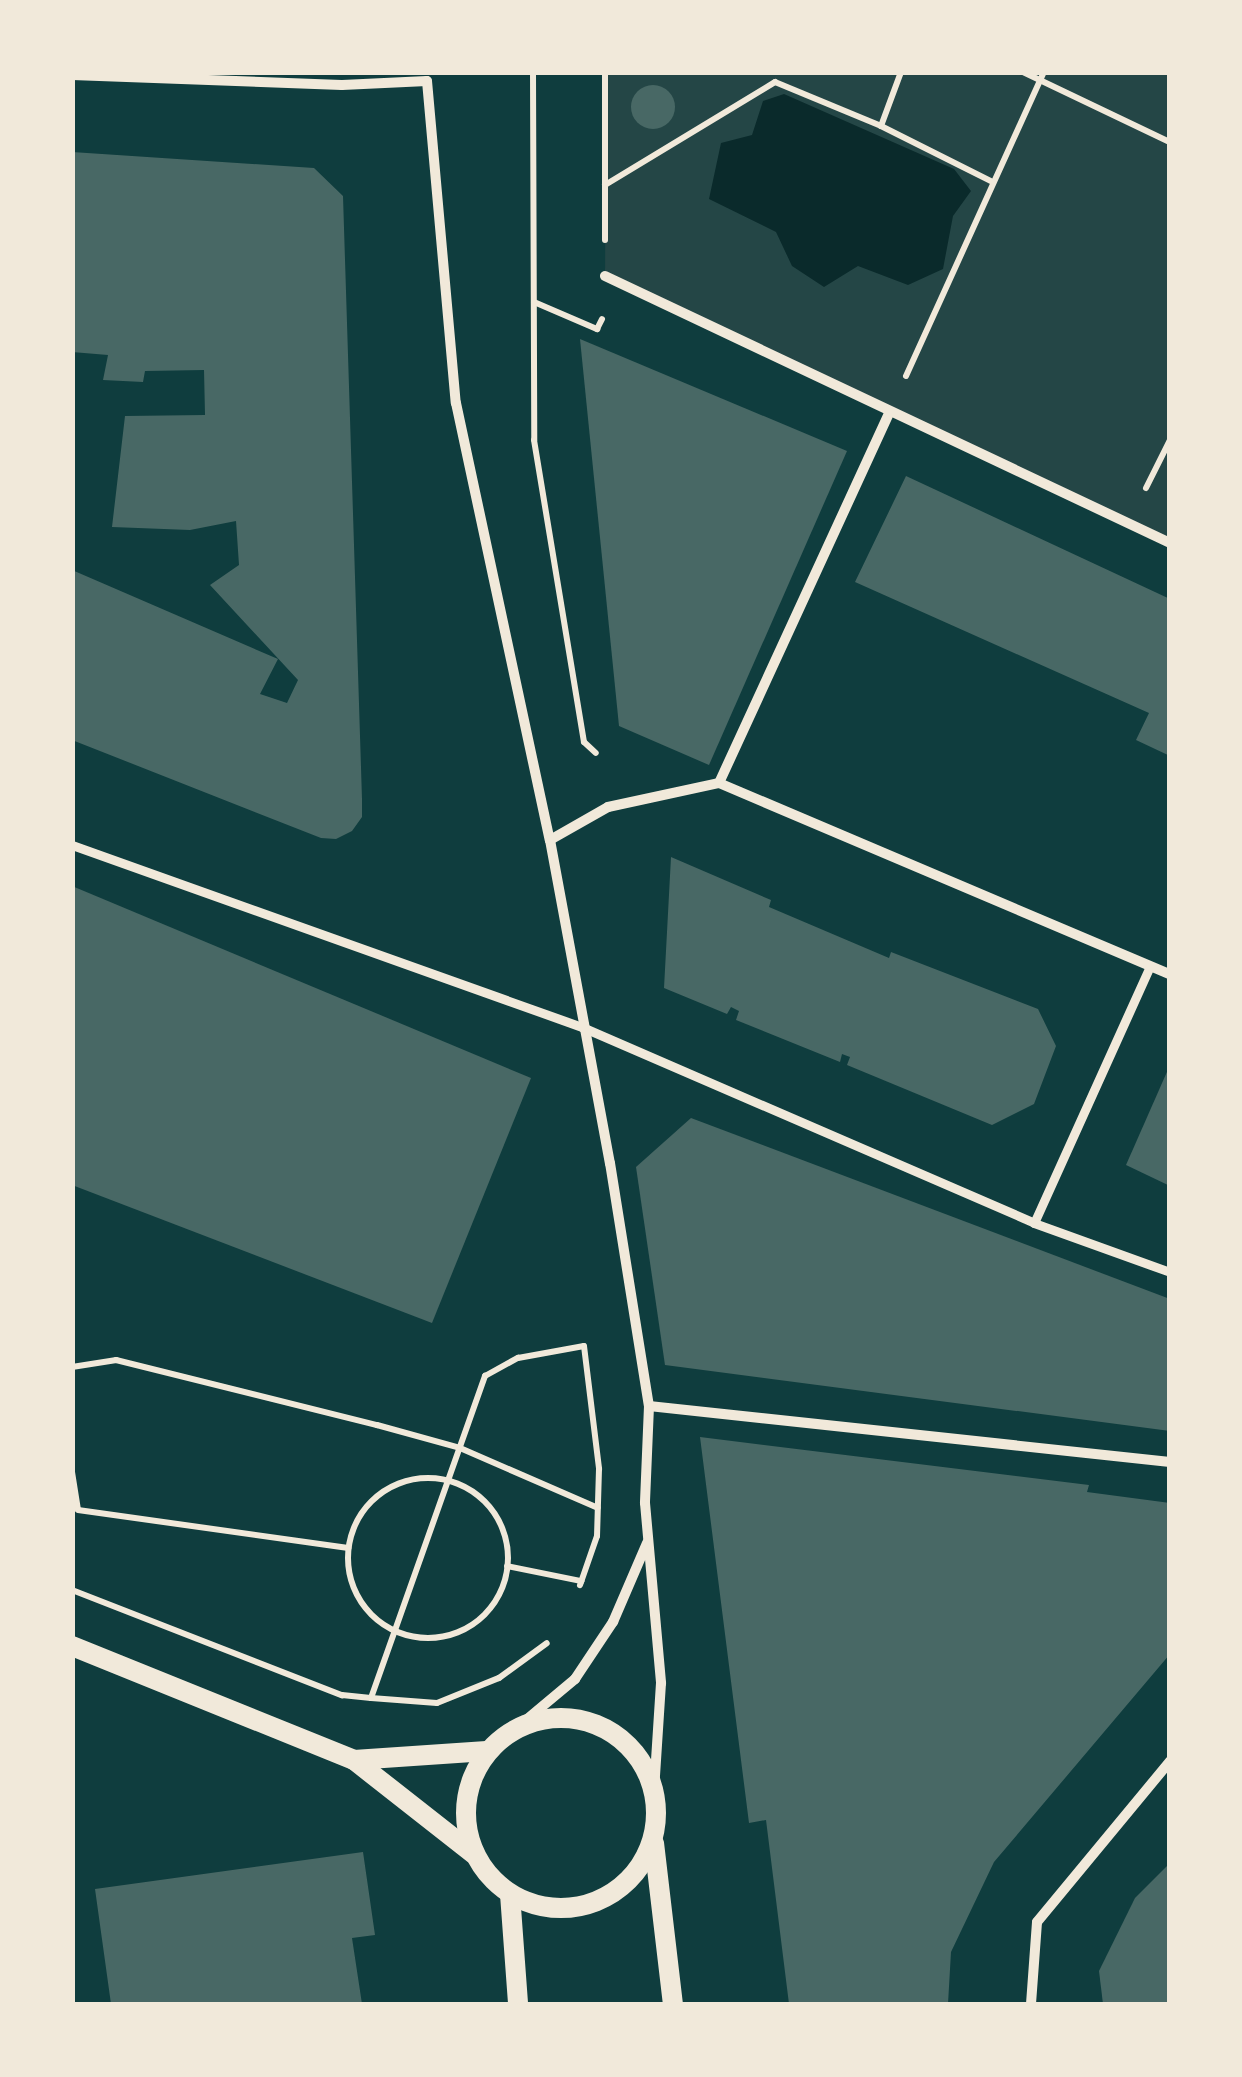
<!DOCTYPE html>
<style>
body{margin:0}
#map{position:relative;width:1242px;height:2077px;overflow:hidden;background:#0f3d3e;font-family:Rubik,sans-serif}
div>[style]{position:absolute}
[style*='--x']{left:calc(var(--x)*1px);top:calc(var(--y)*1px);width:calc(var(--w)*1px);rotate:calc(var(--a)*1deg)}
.green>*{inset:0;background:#244646}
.water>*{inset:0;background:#0a2a2b}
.building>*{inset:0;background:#486865}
.round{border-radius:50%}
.path>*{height:6px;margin:-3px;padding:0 3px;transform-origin:3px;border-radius:3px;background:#f1e9da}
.path>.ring{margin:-3px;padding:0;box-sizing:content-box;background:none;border:6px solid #f1e9da;border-radius:50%}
.pedestrian>*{height:9px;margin:-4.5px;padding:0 4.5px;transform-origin:4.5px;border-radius:4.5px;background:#f1e9da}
.minor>*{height:10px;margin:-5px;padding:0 5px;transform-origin:5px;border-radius:5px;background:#f1e9da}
.secondary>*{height:20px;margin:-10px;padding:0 10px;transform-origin:10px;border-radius:10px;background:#f1e9da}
.secondary>.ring{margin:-10px;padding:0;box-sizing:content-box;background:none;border:20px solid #f1e9da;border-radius:50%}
span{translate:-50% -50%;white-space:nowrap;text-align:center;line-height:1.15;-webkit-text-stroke:9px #f1e9da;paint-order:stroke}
.frame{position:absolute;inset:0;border:75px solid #f1e9da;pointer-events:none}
</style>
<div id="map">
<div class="green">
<i style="clip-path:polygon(606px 73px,1169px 73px,1169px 544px,605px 276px)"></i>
</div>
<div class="water">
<i style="clip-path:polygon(784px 94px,954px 169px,971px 191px,953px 216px,943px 269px,908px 285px,858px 266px,824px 287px,792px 266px,776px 232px,709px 199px,721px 143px,752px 135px,763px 101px)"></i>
</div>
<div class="building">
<i class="round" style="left:631px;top:85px;width:44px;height:44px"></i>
<i style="clip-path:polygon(72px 152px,314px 168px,343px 196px,362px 799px,362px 817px,352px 831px,336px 839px,321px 838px,72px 740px,72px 570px,278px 659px,260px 694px,287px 703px,298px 680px,210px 585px,239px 565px,236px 521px,190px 530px,112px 527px,125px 416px,205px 415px,204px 370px,145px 371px,143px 382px,103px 380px,108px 355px,72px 352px)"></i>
<i style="clip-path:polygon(580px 339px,847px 451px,709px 765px,619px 726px)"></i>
<i style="clip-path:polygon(906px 476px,1170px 599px,1170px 756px,1136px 740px,1149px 713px,855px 582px)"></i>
<i style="clip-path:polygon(671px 857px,771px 900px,769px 907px,889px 958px,891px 952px,1038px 1009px,1056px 1046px,1034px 1104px,992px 1125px,847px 1065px,850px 1057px,842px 1054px,840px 1062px,736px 1020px,739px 1011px,731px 1007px,727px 1014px,664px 988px)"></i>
<i style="clip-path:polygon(72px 886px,531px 1078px,432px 1323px,72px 1185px)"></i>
<i style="clip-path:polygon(1170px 1065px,1170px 1186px,1126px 1165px)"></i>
<i style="clip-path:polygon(691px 1118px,1170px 1299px,1170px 1431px,665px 1365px,636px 1167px)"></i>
<i style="clip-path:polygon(700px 1437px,1089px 1485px,1087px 1492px,1170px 1503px,1170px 1654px,994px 1862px,951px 1952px,948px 2004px,789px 2004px,766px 1820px,749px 1823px)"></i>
<i style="clip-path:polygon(363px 1852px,375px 1935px,352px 1938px,362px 2004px,111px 2004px,95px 1889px)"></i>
<i style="clip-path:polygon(1170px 1863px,1170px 2004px,1103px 2004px,1099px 1971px,1135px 1898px)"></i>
</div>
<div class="path">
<i style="--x:533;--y:72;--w:368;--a:89.8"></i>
<i style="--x:534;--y:440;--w:306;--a:80.6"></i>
<i style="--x:584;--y:742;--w:16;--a:43"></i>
<i style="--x:605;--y:72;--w:168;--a:90"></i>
<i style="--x:1023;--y:72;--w:163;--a:25.5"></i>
<i style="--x:881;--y:126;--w:58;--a:-69.7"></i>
<i style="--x:605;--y:185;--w:199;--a:-31.2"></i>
<i style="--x:775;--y:82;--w:115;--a:22.5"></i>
<i style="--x:881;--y:126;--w:123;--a:26.6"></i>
<i style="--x:534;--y:302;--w:69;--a:23.2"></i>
<i style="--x:597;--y:329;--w:11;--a:-63"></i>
<i style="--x:906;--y:376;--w:334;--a:-65.6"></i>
<i style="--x:1146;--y:488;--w:54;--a:-63.4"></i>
<i style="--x:72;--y:1367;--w:45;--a:-9"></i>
<i style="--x:116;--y:1360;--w:269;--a:14"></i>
<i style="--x:377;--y:1425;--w:86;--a:15.5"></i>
<i style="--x:460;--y:1448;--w:150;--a:23.5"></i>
<i style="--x:72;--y:1472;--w:38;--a:81"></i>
<i style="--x:78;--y:1510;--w:273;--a:8"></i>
<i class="ring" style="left:348px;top:1478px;width:154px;height:154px"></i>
<i style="--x:507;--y:1566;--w:76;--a:11.5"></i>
<i style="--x:72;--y:1590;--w:290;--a:21.3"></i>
<i style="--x:342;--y:1695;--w:29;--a:6"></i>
<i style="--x:371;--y:1698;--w:66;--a:4.3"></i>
<i style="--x:437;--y:1703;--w:67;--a:-22"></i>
<i style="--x:499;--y:1678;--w:59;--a:-36.1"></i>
<i style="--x:371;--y:1698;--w:342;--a:-70.5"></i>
<i style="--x:485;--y:1376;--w:38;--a:-29"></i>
<i style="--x:518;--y:1358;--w:67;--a:-10.3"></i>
<i style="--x:584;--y:1346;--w:124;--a:83"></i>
<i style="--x:599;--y:1469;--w:67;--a:91.7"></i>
<i style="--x:597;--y:1536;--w:52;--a:109.1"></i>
</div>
<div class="pedestrian">
<i style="--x:72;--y:845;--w:542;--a:19.64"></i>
<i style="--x:582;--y:1027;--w:493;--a:23.4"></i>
<i style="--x:1034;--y:1223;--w:145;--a:19.8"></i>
<i style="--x:1034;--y:1223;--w:282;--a:-65.7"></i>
</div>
<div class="minor">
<i style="--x:72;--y:75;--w:270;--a:2.1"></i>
<i style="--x:342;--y:85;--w:85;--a:-2.7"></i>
<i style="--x:427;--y:81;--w:323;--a:84.9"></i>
<i style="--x:456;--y:403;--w:447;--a:77.9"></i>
<i style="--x:550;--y:840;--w:329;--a:79.5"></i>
<i style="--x:610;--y:1163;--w:246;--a:80.9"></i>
<i style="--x:649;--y:1406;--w:97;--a:92.4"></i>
<i style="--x:645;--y:1503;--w:181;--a:84.9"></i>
<i style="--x:661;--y:1683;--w:108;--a:93.7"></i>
<i style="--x:605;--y:276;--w:625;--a:25.29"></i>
<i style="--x:719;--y:783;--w:409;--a:-65.3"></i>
<i style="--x:550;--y:840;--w:67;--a:-29.6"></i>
<i style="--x:608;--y:807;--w:114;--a:-12.2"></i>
<i style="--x:719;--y:783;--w:490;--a:23"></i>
<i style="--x:649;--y:1406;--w:524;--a:6.13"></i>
<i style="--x:520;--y:1725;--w:72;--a:-39.9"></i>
<i style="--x:575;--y:1679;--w:69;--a:-56.3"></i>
<i style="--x:613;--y:1622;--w:86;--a:-66.7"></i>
<i style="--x:1031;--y:2004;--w:82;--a:-85.8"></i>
<i style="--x:1037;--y:1922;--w:209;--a:-50.4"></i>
</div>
<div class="secondary">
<i style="--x:72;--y:1646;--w:304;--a:22"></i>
<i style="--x:354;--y:1760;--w:152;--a:38.1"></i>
<i class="ring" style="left:466px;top:1718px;width:170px;height:170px"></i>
<i style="--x:354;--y:1760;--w:133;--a:-3.9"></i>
<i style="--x:654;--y:1843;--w:162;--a:83.3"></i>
<i style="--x:510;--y:1894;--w:110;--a:85.8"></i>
</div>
<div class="frame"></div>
</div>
